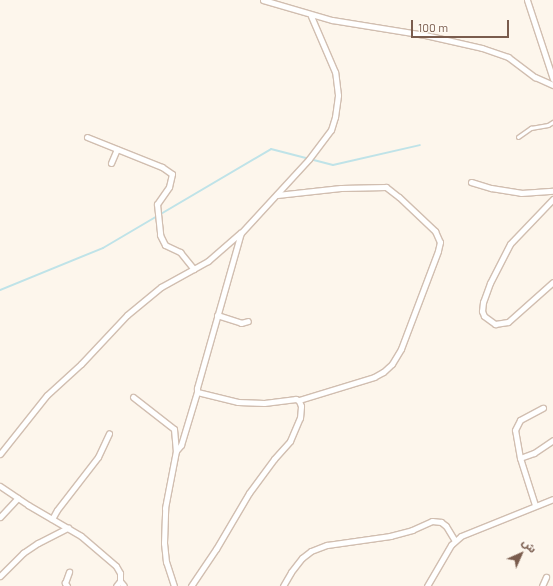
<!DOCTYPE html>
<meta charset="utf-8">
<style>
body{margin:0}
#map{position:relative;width:553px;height:586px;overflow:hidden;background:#fdf6ec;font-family:Barlow,"Noto Sans Arabic",sans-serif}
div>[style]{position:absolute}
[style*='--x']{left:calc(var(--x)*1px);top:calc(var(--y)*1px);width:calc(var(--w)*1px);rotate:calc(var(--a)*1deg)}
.stream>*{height:2px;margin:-1px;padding:0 1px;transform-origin:1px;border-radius:1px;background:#bfe3e8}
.roads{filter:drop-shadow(1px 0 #d1beb0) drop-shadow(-1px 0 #d1beb0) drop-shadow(0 1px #d1beb0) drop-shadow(0 -1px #d1beb0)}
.lane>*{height:2.5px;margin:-1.25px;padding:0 1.25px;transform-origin:1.25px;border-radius:1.25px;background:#fff}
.street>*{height:5px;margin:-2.5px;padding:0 2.5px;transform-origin:2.5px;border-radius:2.5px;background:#fff}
span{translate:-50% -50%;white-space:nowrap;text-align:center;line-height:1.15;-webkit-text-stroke:4px #fffaf3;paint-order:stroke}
.north{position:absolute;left:501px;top:534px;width:40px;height:40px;-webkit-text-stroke:3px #fffaf3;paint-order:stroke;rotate:45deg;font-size:11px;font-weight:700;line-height:16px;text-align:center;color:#7a5c4d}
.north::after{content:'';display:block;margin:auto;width:14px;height:18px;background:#7a5c4d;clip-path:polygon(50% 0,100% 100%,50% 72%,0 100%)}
.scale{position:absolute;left:411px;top:20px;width:98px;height:18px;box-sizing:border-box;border:2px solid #7a5c4d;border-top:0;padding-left:5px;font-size:12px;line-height:14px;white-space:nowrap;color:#7a5c4d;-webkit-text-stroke:3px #fffaf3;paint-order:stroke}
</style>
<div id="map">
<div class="stream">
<i style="--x:0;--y:290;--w:111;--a:-22.2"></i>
<i style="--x:103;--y:248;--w:195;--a:-30.5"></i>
<i style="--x:271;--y:149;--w:64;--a:14.5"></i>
<i style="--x:333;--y:165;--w:89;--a:-12.9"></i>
</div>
<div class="roads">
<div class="lane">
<i style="--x:518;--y:137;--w:16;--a:-35"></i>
<i style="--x:531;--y:128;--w:17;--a:-10"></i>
<i style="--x:548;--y:125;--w:6;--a:-31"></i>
</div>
<div class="street">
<i style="--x:263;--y:0;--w:72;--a:16.2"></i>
<i style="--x:332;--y:20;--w:94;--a:9.2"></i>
<i style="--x:425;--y:35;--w:58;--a:12.8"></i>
<i style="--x:482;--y:48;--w:28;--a:19"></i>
<i style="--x:508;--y:57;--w:34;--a:37"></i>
<i style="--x:535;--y:77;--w:20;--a:24"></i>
<i style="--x:527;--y:0;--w:83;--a:71.8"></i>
<i style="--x:87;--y:137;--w:81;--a:21.8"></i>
<i style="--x:162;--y:167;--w:12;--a:35"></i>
<i style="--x:172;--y:174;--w:13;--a:103"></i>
<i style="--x:169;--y:187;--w:21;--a:125"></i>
<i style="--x:157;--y:204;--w:31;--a:84"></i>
<i style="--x:160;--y:235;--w:11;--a:63"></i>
<i style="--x:165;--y:245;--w:17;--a:25"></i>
<i style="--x:180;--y:252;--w:22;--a:51"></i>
<i style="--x:111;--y:163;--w:15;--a:-67"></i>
<i style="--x:471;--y:182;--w:21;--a:17"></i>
<i style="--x:491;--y:188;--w:30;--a:9"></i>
<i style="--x:521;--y:193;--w:32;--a:-4"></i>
<i style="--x:277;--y:195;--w:64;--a:-6.2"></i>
<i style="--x:341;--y:188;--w:45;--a:-1.3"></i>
<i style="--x:386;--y:187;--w:16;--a:38"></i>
<i style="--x:399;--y:197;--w:50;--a:43.4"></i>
<i style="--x:435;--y:231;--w:12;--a:66"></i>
<i style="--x:440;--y:242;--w:9;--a:103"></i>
<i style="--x:438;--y:251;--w:105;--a:110.7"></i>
<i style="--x:401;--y:349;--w:17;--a:121"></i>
<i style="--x:392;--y:364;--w:12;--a:138"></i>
<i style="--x:383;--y:372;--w:10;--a:151"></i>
<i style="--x:374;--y:377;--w:78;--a:163"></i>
<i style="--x:553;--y:199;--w:62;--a:133.7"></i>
<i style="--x:510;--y:244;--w:44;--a:117.1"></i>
<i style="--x:490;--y:283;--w:20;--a:110"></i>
<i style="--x:483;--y:302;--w:9;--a:96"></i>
<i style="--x:482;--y:311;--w:5;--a:68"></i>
<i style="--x:484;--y:316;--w:14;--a:36"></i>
<i style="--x:495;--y:324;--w:13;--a:-9"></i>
<i style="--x:508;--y:322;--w:60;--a:-41.6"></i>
<i style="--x:217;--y:315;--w:25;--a:18"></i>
<i style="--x:241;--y:323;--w:7;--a:-16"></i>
<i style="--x:133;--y:397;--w:52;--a:38"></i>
<i style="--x:174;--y:429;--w:22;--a:85"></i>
<i style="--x:0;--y:454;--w:75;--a:-51.5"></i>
<i style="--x:47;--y:395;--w:46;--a:-42.4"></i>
<i style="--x:81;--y:364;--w:67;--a:-46.8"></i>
<i style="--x:127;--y:315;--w:44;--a:-39.5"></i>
<i style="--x:161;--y:287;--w:54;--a:-29"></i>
<i style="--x:208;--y:261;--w:43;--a:-41.2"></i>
<i style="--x:520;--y:458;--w:15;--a:-20"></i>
<i style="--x:534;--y:453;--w:23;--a:-34"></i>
<i style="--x:0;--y:486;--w:34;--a:34"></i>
<i style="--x:28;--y:505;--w:61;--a:30.3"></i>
<i style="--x:81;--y:536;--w:46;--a:40.6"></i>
<i style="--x:116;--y:566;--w:8;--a:60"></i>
<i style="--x:120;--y:573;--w:8;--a:90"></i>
<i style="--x:120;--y:581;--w:6;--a:51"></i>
<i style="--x:535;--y:505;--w:49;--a:-107.7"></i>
<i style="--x:520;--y:458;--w:28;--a:-100"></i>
<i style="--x:515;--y:430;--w:11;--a:-63"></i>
<i style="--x:520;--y:420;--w:26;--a:-28"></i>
<i style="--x:0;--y:517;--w:26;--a:-47"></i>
<i style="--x:52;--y:519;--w:10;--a:-61"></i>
<i style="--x:57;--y:510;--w:67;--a:-52.3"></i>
<i style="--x:98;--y:457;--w:26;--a:-65"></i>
<i style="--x:0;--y:576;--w:33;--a:-45"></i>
<i style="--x:23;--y:553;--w:18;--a:-34"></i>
<i style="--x:38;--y:543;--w:34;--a:-27"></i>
<i style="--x:67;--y:586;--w:4;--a:-124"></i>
<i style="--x:65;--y:583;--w:12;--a:-70"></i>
<i style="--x:116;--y:586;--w:6;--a:-51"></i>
<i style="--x:174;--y:586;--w:25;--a:-108"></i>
<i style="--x:166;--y:562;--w:19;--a:-96"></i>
<i style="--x:164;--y:543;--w:35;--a:-88"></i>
<i style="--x:165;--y:508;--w:58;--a:-79.1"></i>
<i style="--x:176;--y:451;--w:8;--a:-50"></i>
<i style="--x:181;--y:445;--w:55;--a:-73.2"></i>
<i style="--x:191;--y:586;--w:45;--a:-56"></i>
<i style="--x:216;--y:549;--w:65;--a:-59.5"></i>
<i style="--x:249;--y:493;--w:42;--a:-53.7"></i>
<i style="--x:274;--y:459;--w:24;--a:-48"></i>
<i style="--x:290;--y:441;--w:25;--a:-67"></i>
<i style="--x:300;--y:418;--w:12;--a:-85"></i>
<i style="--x:301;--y:406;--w:5;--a:-112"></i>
<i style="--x:299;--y:401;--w:4;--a:-146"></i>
<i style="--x:296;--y:399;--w:32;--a:173"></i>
<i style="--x:264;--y:403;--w:26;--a:-178"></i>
<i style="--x:238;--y:402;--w:42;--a:-166.3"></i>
<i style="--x:197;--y:392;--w:4;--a:-90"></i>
<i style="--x:197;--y:388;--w:161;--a:-74.2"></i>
<i style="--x:241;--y:233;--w:100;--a:-47.4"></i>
<i style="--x:309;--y:159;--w:36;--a:-53"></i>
<i style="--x:331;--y:130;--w:14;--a:-73"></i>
<i style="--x:335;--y:117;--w:22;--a:-82"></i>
<i style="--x:338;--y:95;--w:23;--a:-97"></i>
<i style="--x:335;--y:72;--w:61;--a:-113.2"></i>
<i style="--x:283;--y:586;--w:16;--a:-60"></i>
<i style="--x:291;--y:572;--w:18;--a:-52"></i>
<i style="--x:302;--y:558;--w:11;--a:-38"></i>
<i style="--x:311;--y:551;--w:17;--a:-21"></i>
<i style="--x:327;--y:545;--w:64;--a:-8.1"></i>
<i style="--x:390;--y:536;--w:23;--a:-15"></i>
<i style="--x:412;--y:530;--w:22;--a:-24"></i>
<i style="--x:432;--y:521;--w:9;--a:6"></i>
<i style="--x:441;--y:522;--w:6;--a:39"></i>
<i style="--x:446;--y:526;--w:17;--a:59"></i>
<i style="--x:427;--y:586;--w:48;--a:-59.7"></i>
<i style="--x:451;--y:545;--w:13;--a:-42"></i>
<i style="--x:461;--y:536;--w:99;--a:-21.9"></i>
<i style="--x:542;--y:586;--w:10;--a:-66"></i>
</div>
</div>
<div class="north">ش</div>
<div class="scale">100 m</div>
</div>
